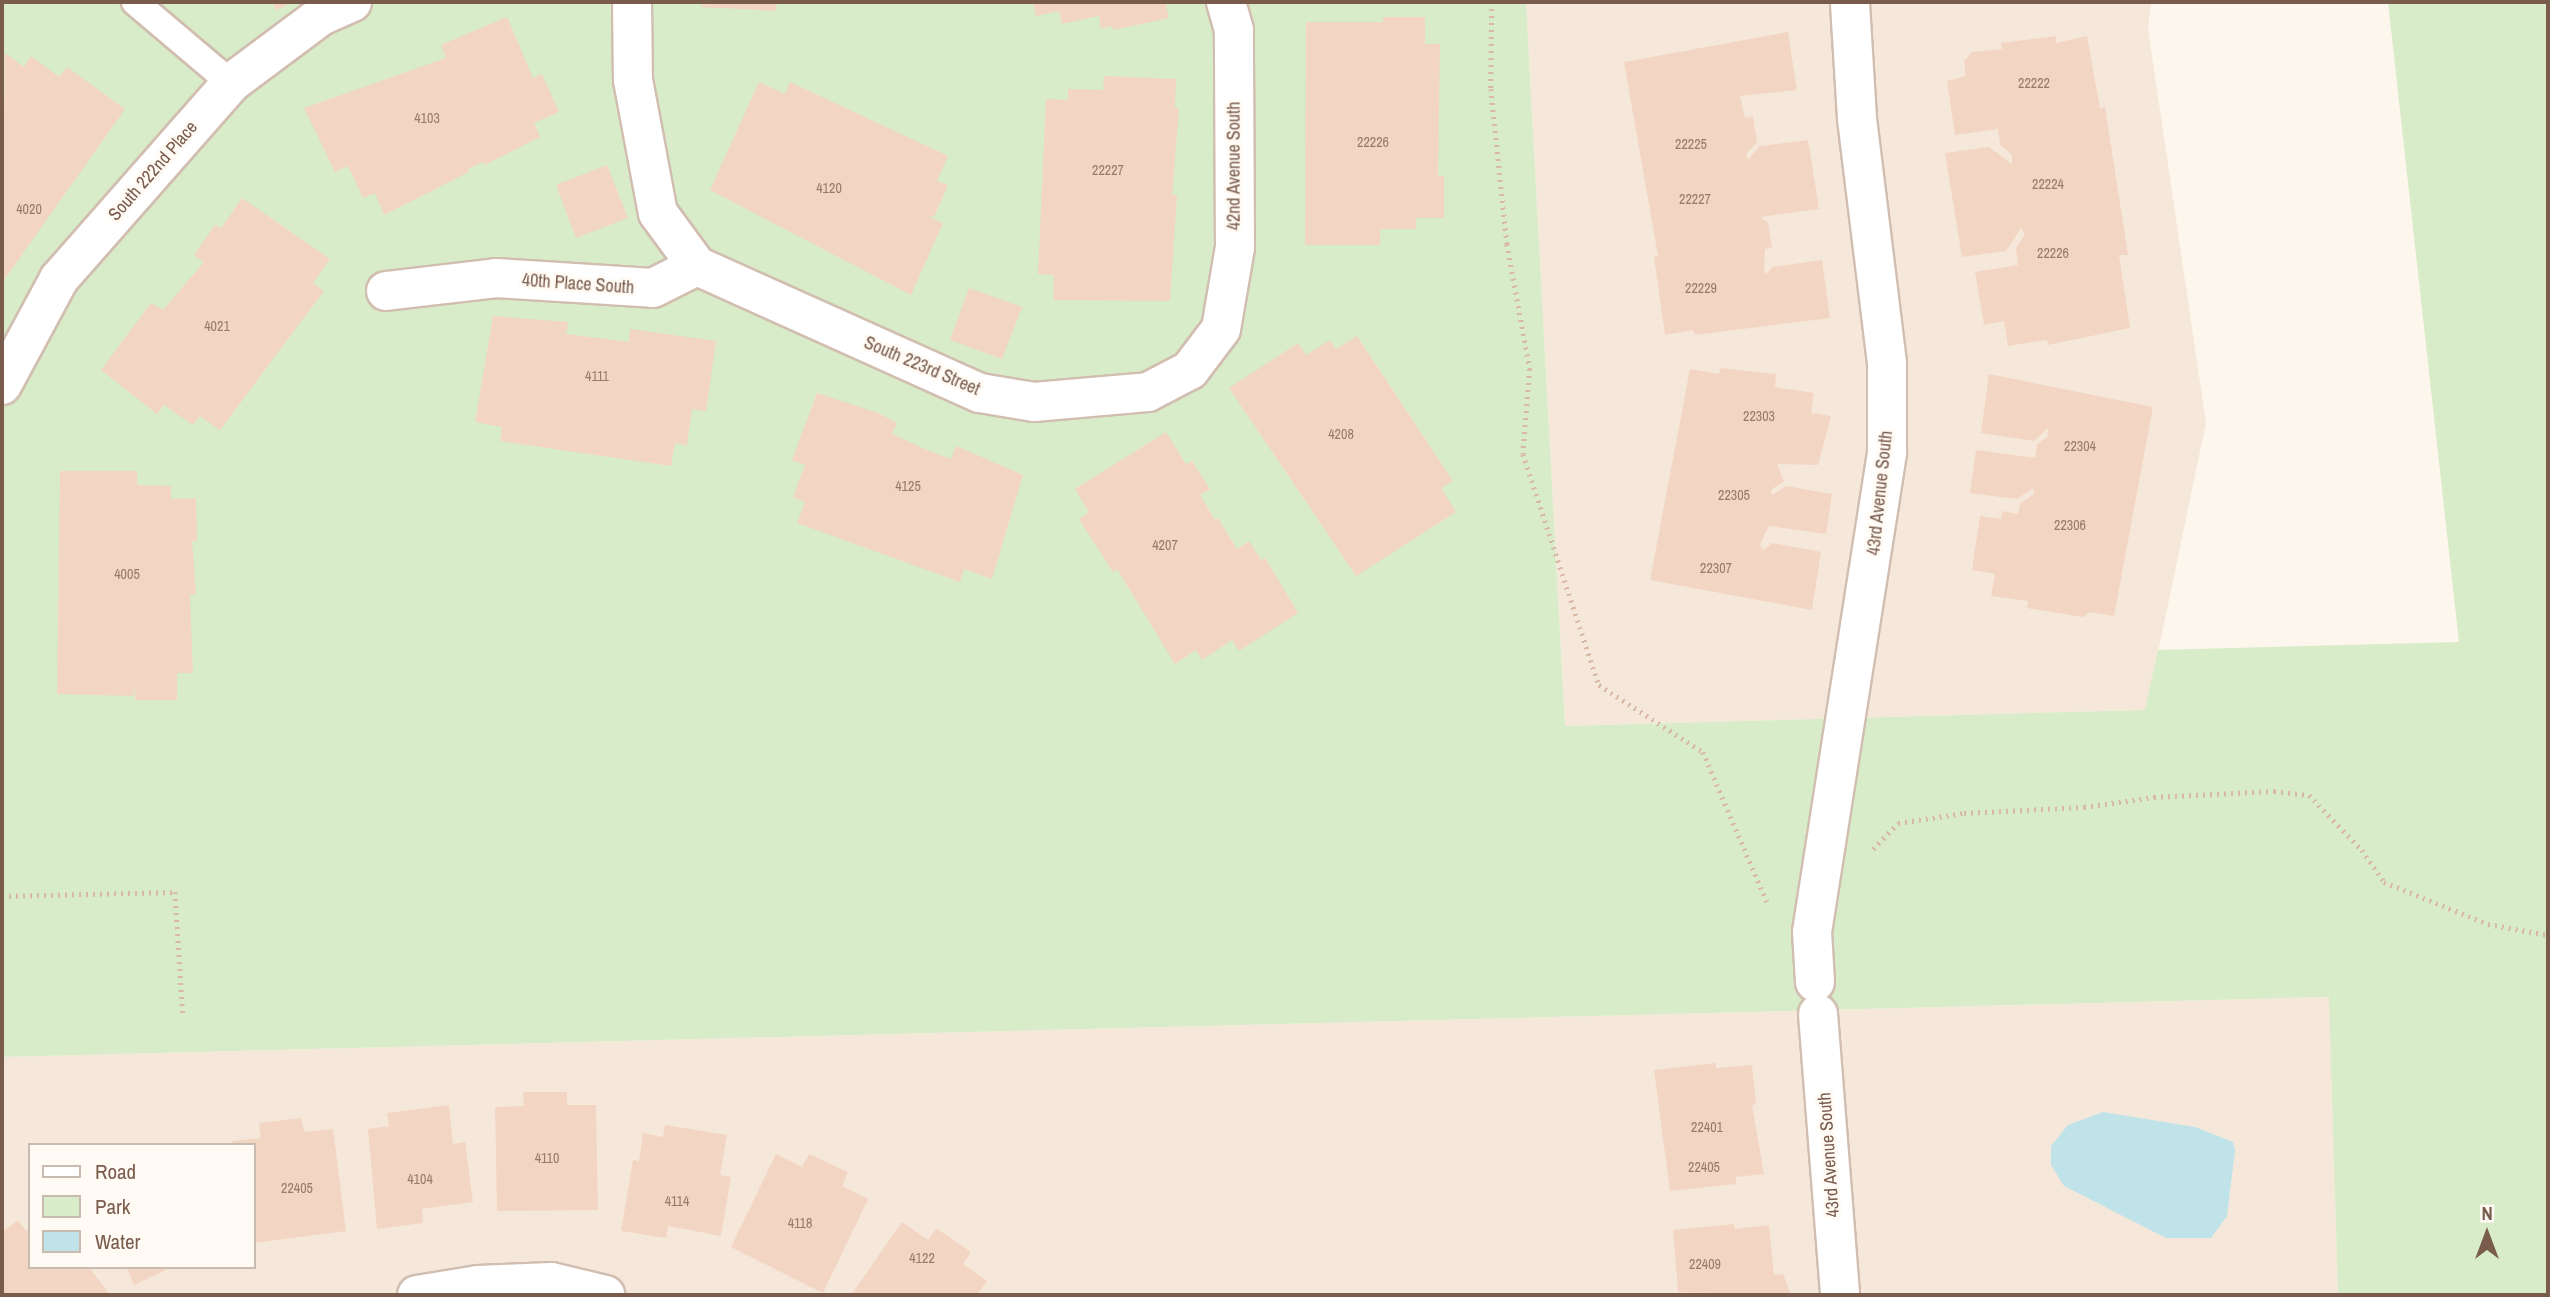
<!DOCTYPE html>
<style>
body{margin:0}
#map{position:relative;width:2550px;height:1297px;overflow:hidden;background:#fdf6ec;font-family:"Archivo Narrow",sans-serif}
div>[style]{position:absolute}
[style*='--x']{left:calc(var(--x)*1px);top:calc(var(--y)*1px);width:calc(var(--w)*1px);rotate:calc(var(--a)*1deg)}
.residential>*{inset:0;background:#f5e8da}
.green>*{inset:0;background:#d8ecc9}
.water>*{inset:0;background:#bfe3e8}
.building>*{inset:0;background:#f3d5c3}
.path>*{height:4.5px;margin-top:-2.25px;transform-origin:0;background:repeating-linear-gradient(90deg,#d9b8a5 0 2px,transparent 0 7px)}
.roads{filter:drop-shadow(2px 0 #d1beb0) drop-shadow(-2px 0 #d1beb0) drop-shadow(0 2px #d1beb0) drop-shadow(0 -2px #d1beb0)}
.lane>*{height:26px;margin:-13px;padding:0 13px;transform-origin:13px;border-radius:13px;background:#fff}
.street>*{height:38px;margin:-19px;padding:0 19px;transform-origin:19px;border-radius:19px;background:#fff}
span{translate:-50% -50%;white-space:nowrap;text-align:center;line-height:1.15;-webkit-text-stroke:6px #fffaf3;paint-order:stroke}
.number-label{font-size:14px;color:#987a6a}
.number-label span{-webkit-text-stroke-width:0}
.street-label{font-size:18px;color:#7a5c4d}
.frame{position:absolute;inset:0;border:4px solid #7a5c4d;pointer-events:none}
.legend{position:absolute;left:28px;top:1143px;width:228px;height:126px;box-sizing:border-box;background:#fffaf3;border:2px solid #cabbb1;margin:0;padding:9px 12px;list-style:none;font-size:21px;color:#7a5c4d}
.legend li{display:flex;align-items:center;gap:14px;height:35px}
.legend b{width:35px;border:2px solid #cabbb1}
.north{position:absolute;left:2452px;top:1199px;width:70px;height:70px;-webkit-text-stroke:5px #fffaf3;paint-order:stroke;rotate:0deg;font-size:19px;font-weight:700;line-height:28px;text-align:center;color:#7a5c4d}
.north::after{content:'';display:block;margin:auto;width:24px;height:32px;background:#7a5c4d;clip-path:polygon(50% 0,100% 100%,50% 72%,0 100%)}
</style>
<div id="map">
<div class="residential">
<i style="clip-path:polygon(1526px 2px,2151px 2px,2148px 28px,2206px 423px,2146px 710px,1565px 726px)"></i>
<i style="clip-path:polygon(evenodd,2330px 997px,2338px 1295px,2px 1295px,2px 1057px,2330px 997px,30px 1145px,254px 1145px,254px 1267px,30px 1267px,30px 1145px)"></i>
</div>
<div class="green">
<i style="clip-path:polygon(2px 2px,1526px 2px,1565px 726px,2145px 710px,2158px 650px,2459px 642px,2388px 2px,2548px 2px,2548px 1295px,2338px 1295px,2329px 997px,2px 1057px)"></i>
</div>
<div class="water">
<i style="clip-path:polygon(2103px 1112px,2195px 1127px,2233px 1142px,2235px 1151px,2227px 1216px,2211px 1238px,2166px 1238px,2064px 1186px,2051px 1165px,2051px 1146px,2068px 1125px)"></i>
</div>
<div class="building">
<i style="clip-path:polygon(272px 2px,294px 2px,276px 10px)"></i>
<i style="clip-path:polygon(702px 2px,777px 2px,776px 11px,701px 7px)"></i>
<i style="clip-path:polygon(1033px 2px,1165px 2px,1169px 18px,1113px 30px,1112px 26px,1101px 29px,1099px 16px,1062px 24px,1059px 11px,1036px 16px)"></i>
<i style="clip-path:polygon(507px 17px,533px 78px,542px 74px,559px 112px,534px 123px,540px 137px,485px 165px,483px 162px,468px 169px,469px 172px,384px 215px,375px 193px,363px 198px,348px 166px,335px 172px,304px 108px,446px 58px,441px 45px)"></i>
<i style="clip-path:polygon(1383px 17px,1425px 17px,1425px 44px,1440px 44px,1438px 176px,1444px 176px,1444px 218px,1416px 218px,1416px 229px,1380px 229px,1380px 245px,1305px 245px,1306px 22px,1383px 22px)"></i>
<i style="clip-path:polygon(1788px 32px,1797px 90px,1740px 96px,1745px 118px,1753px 116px,1757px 142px,1746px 154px,1748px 160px,1760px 146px,1808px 140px,1819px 209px,1760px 217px,1768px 223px,1772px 248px,1765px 249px,1764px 268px,1766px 275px,1772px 267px,1822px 260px,1830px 318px,1695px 335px,1693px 330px,1665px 335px,1654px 257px,1658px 256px,1624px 62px)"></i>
<i style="clip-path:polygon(2056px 36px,2056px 43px,2087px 36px,2100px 108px,2105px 107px,2128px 255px,2119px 255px,2130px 328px,2048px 345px,2047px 340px,2008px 346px,2004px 321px,1984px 325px,1975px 272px,2018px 265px,2016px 248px,2025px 234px,2021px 228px,2006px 251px,1962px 257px,1945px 153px,1989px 147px,2012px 164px,2012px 155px,2000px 145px,1998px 129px,1955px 135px,1947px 81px,1966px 76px,1964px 61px,1972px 52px,2002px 49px,2001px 43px)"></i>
<i style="clip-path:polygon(5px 53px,24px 67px,31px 56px,59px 77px,67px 67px,125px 109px,2px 283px)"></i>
<i style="clip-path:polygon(1104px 76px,1176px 79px,1175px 108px,1179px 108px,1172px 195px,1177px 195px,1170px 301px,1053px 300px,1054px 275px,1038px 274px,1046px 99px,1068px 100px,1068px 89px,1103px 90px)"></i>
<i style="clip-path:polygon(759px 82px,785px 94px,790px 82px,948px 156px,937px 181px,948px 185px,934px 217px,926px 216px,943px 223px,911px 295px,710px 190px)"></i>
<i style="clip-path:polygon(607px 165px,628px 218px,576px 238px,556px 185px)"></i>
<i style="clip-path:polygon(242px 198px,330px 259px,313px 283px,324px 291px,220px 430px,200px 416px,193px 425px,164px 405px,157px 414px,101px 370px,151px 303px,163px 310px,204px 262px,194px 255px,215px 225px,221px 228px)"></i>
<i style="clip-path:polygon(969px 288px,1022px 307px,1002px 359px,950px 340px)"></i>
<i style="clip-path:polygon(493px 316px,568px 322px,566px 334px,629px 342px,630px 329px,716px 341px,706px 411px,692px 409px,687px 445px,675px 443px,671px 466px,500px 441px,502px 427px,475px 422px)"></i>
<i style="clip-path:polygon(1357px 336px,1453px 481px,1441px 488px,1456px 512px,1356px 576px,1229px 388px,1298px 343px,1306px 355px,1330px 340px,1336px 349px)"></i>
<i style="clip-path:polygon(1720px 368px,1776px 374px,1775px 387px,1814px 393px,1811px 413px,1831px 416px,1818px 465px,1777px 464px,1784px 481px,1771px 490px,1772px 495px,1786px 486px,1832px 494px,1826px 534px,1769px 526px,1760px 544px,1763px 550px,1772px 543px,1821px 552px,1812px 610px,1650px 580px,1690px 369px,1719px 374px)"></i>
<i style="clip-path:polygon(1989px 374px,2153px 407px,2114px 616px,2089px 612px,2083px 617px,2027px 608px,2028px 601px,1991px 596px,1995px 574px,1972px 570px,1980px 516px,2001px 519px,2002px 511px,2018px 514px,2020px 504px,2034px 494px,2033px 488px,2017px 499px,1970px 493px,1976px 450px,2035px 458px,2037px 444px,2047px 437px,2048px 428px,2034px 441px,1981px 433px)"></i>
<i style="clip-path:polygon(817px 393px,878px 413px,897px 423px,892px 434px,927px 450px,951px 459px,956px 446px,1023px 475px,992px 579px,964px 569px,960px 582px,797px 523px,805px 502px,793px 497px,805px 465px,792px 460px)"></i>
<i style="clip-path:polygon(1166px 432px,1186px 464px,1192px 461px,1210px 489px,1200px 495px,1215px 520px,1218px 518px,1237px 549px,1249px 541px,1261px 560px,1265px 558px,1298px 613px,1239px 651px,1232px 640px,1202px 660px,1196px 650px,1175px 664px,1117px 569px,1113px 572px,1079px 519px,1089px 512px,1075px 489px)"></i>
<i style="clip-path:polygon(60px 471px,137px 471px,137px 485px,171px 486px,171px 499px,196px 498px,197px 541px,192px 541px,196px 594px,190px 595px,193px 673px,177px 673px,177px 700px,135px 700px,135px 684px,133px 696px,57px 694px)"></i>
<i style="clip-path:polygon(1716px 1063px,1716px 1068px,1752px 1065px,1756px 1104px,1752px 1105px,1764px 1174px,1736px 1177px,1736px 1184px,1670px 1191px,1654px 1070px)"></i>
<i style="clip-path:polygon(523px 1092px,567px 1092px,567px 1105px,596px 1105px,598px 1210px,497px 1211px,495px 1107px,524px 1106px)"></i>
<i style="clip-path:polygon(449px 1105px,453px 1144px,465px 1142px,473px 1202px,422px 1209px,423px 1223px,377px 1229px,368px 1129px,389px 1126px,387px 1113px)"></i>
<i style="clip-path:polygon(301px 1118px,304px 1132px,333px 1129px,346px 1231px,254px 1243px,254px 1145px,233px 1145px,232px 1141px,261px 1138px,259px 1123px)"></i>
<i style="clip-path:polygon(665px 1125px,727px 1135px,720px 1175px,731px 1177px,721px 1236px,668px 1226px,666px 1238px,621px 1231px,633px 1160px,639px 1161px,643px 1133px,663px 1137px)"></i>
<i style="clip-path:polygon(776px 1154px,802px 1167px,809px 1154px,848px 1172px,842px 1186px,868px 1199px,823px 1293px,731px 1247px)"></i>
<i style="clip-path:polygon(18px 1220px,26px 1231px,30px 1229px,30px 1267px,89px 1267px,110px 1295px,2px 1295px,2px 1232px)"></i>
<i style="clip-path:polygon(902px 1222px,928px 1240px,936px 1228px,971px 1252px,963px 1264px,987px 1281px,977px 1295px,851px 1295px)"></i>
<i style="clip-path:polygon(1734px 1224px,1735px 1229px,1769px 1225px,1774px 1275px,1783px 1274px,1791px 1295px,1678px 1292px,1673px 1230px)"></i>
<i style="clip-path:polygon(126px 1267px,172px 1267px,134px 1285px)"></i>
</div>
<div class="path">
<i style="--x:1492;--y:2;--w:87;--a:90.7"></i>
<i style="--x:1491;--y:89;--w:156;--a:84.1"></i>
<i style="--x:1507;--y:244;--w:127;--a:79.6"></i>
<i style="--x:1530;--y:369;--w:85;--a:94.7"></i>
<i style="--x:1523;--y:454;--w:243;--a:71.8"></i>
<i style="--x:1599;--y:685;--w:124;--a:32.8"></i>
<i style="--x:1703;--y:752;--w:163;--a:66.9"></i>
<i style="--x:1873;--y:849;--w:36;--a:-46"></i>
<i style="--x:1898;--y:823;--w:67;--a:-8.6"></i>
<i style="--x:1964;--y:813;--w:120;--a:-2.9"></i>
<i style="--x:2084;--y:807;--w:71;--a:-8.1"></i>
<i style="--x:2154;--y:797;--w:120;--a:-2.9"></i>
<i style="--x:2274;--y:791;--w:35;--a:7"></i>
<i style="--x:2309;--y:795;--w:76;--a:46.1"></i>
<i style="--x:2362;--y:850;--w:39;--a:55"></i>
<i style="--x:2384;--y:882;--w:112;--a:22"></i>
<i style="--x:2488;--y:924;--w:61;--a:10.4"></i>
<i style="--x:2;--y:896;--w:173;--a:-1.3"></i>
<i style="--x:175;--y:892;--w:123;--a:86.3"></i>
</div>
<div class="roads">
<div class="lane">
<i style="--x:135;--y:2;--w:126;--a:40.2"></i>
</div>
<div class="street">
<i style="--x:632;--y:2;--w:78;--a:89.3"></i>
<i style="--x:633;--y:80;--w:135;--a:79.4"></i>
<i style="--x:658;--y:213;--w:66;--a:53.7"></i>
<i style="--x:697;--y:266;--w:310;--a:24.2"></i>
<i style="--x:980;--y:393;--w:55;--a:9.5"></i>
<i style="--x:1034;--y:402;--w:114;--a:-5"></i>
<i style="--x:1148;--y:392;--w:47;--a:-27.6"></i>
<i style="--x:1190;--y:370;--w:51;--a:-52.9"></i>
<i style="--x:1221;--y:329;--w:83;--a:-80.3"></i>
<i style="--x:1235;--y:247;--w:217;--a:-90.3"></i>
<i style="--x:1234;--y:30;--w:29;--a:-106"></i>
<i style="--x:386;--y:291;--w:111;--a:-6.7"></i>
<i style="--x:496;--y:278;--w:157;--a:3.6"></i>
<i style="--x:653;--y:288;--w:49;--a:-26.6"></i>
<i style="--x:2;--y:385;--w:120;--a:-61.7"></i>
<i style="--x:59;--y:279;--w:261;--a:-48.7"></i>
<i style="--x:231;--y:83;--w:112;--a:-36.7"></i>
<i style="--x:321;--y:16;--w:34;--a:-24"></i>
<i style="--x:1815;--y:982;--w:50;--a:-93.4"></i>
<i style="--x:1812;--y:932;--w:486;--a:-81.1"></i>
<i style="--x:1887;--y:452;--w:89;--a:-90"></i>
<i style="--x:1887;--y:363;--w:247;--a:-97"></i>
<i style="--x:1857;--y:118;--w:116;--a:-93.5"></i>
<i style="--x:1818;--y:1014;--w:282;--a:85.5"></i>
<i style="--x:417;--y:1295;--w:62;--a:-9.3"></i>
<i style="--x:478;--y:1285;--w:73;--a:-2.4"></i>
<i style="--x:551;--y:1282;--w:56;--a:13.5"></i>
</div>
</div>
<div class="number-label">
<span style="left:2034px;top:83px">22222</span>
<span style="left:427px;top:118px">4103</span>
<span style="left:1373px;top:142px">22226</span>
<span style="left:1691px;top:144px">22225</span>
<span style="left:1108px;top:170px">22227</span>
<span style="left:2048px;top:184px">22224</span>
<span style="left:829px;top:188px">4120</span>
<span style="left:1695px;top:199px">22227</span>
<span style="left:29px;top:209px">4020</span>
<span style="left:2053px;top:253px">22226</span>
<span style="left:1701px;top:288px">22229</span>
<span style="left:217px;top:326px">4021</span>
<span style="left:597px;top:376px">4111</span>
<span style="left:1759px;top:416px">22303</span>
<span style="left:1341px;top:434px">4208</span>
<span style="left:2080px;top:446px">22304</span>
<span style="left:908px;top:486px">4125</span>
<span style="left:1734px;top:495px">22305</span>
<span style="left:2070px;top:525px">22306</span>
<span style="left:1165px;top:545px">4207</span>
<span style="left:1716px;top:568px">22307</span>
<span style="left:127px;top:574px">4005</span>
<span style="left:1707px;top:1127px">22401</span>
<span style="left:547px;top:1158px">4110</span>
<span style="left:1704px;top:1167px">22405</span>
<span style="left:420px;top:1179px">4104</span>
<span style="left:297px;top:1188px">22405</span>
<span style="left:677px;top:1201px">4114</span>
<span style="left:800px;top:1223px">4118</span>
<span style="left:922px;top:1258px">4122</span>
<span style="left:1705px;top:1264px">22409</span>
</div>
<div class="street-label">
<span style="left:1234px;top:166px;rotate:-90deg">42nd Avenue South</span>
<span style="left:153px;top:171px;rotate:-49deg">South 222nd Place</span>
<span style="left:578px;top:284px;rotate:4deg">40th Place South</span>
<span style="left:922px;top:366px;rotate:23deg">South 223rd Street</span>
<span style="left:1880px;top:493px;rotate:-84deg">43rd Avenue South</span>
<span style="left:1829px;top:1155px;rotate:-94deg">43rd Avenue South</span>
</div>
<div class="frame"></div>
<ul class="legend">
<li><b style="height:9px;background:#fff"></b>Road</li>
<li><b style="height:19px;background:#d8ecc9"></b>Park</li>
<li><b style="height:19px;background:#bfe3e8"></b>Water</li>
</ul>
<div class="north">N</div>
</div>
